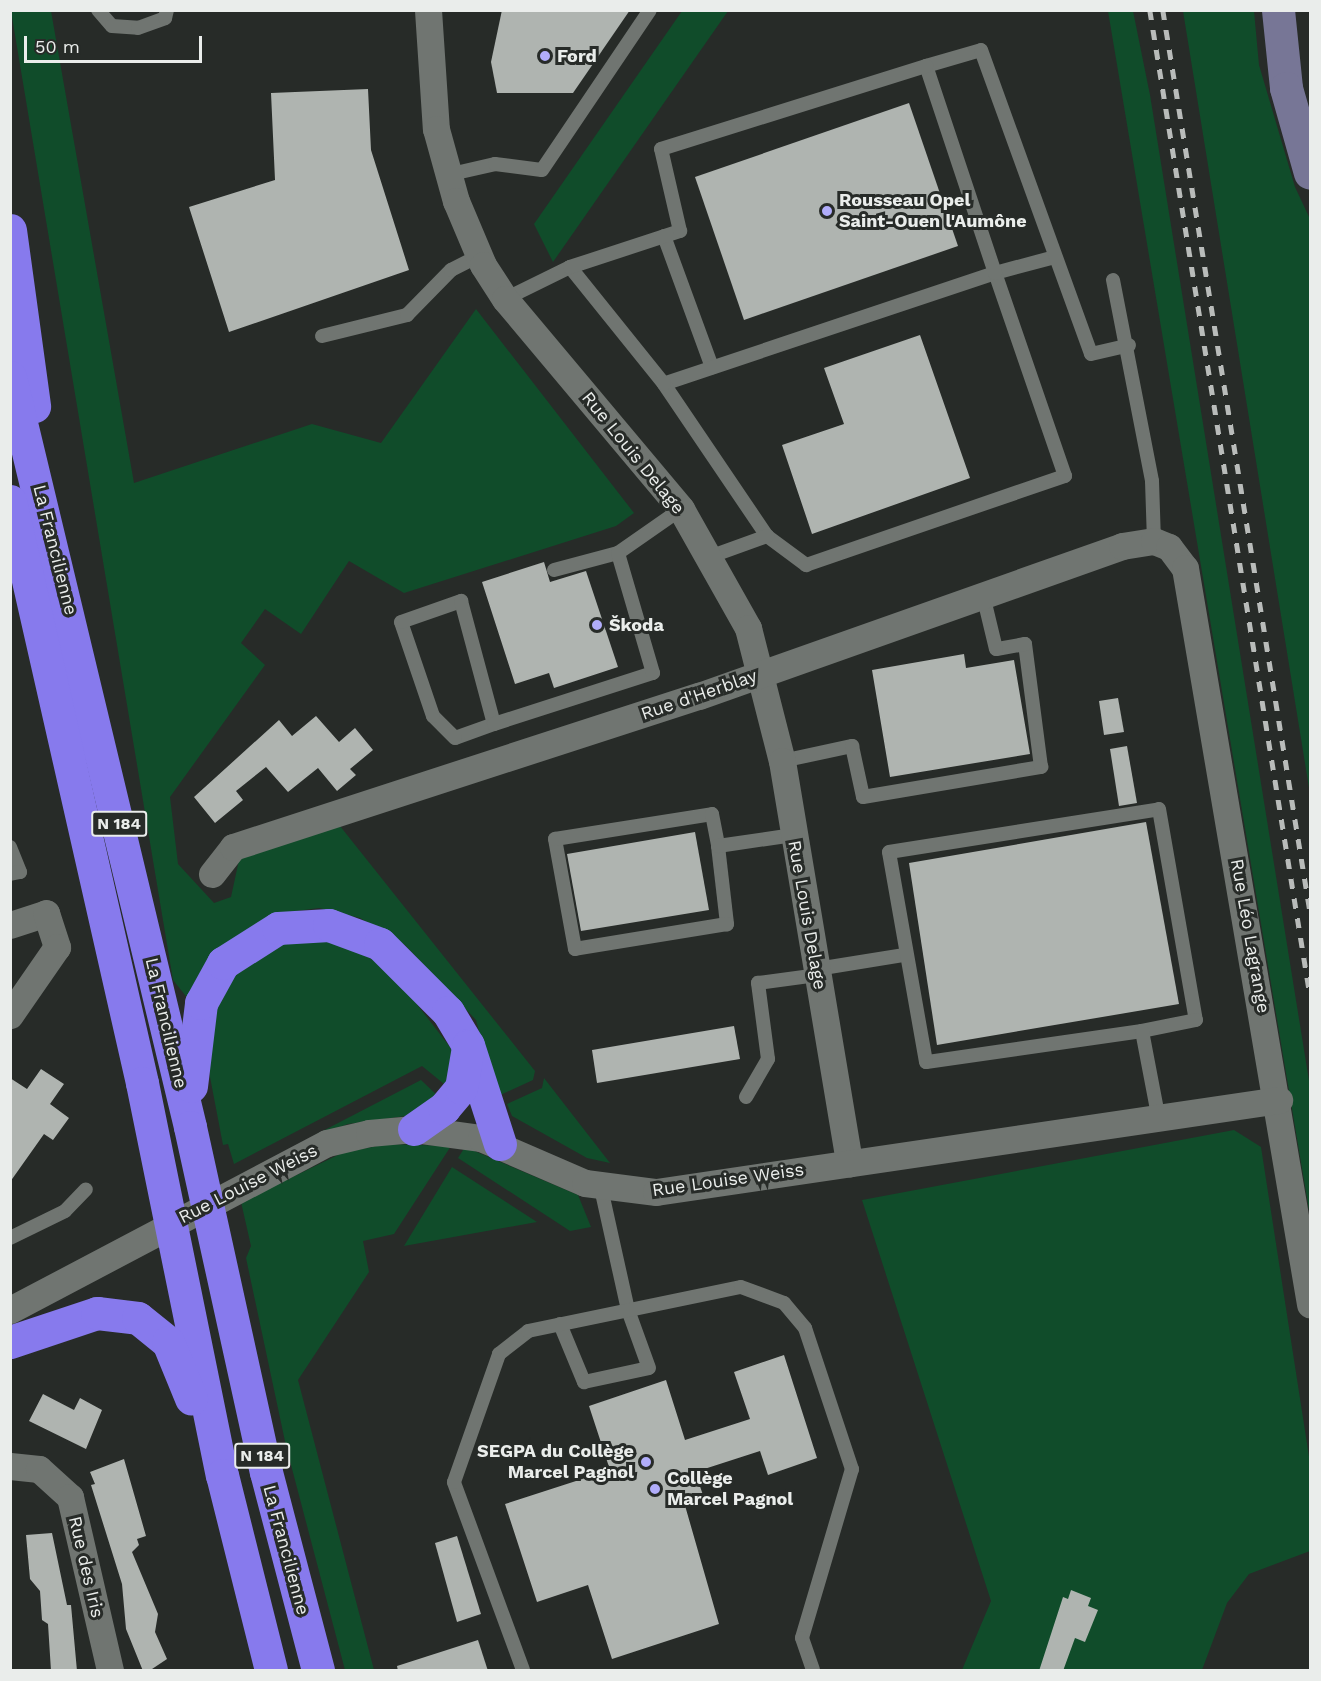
<!DOCTYPE html>
<meta charset="utf-8">
<style>
body{margin:0}
#map{position:relative;width:1321px;height:1681px;overflow:hidden;background:#272b28;font-family:"Work Sans",sans-serif}
div>[style]{position:absolute}
[style*='--x']{left:calc(var(--x)*1px);top:calc(var(--y)*1px);width:calc(var(--w)*1px);rotate:calc(var(--a)*1deg)}
.green>*{inset:0;background:#104c2a}
.building>*{inset:0;background:#afb4b0}
.lane>*{height:14px;margin:-7px;padding:0 7px;transform-origin:7px;border-radius:7px;background:#707571}
.street>*{height:27px;margin:-13.5px;padding:0 13.5px;transform-origin:13.5px;border-radius:13.5px;background:#707571}
.secondary>*{height:33px;margin:-16.5px;padding:0 16.5px;transform-origin:16.5px;border-radius:16.5px;background:#777696}
.highway>*{height:33px;margin:-16.5px;padding:0 16.5px;transform-origin:16.5px;border-radius:16.5px;background:#877aed}
.rail>*{height:4.5px;margin-top:-2.25px;transform-origin:0;background:repeating-linear-gradient(90deg,#b9bcba 0 10px,transparent 0 20px)}
.dots>*{width:16px;height:16px;translate:-50% -50%;box-sizing:border-box;border:3px solid #272b28;border-radius:50%}
span{translate:-50% -50%;white-space:nowrap;text-align:center;line-height:1.15;-webkit-text-stroke:6px #272b28;paint-order:stroke}
.shield-label span{padding:2px 4px;background:#272b28;border:2px solid;border-radius:4px;-webkit-text-stroke-width:0}
.shield-label{font-size:16px;color:#eaedeb;font-weight:700}
.poi-label{font-size:18px;color:#eaedeb;font-weight:700}
.left{translate:0 -50%;text-align:left}
.right{translate:-100% -50%;text-align:right}
.street-label{font-size:18px;color:#eaedeb}
.frame{position:absolute;inset:0;border:12px solid #eaedeb;pointer-events:none}
.scale{position:absolute;left:24px;top:36px;width:178px;height:27px;box-sizing:border-box;border:3px solid #eaedeb;border-top:0;padding-left:8px;font-size:18px;line-height:21px;white-space:nowrap;color:#eaedeb;-webkit-text-stroke:4px #272b28;paint-order:stroke}
</style>
<div id="map">
<div class="green">
<i style="clip-path:polygon(11px 11px,51px 11px,134px 483px,312px 424px,381px 443px,476px 309px,634px 513px,616px 526px,404px 593px,349px 561px,301px 634px,265px 609px,241px 643px,265px 665px,170px 797px,178px 864px,214px 903px,231px 897px,239px 860px,246px 854px,340px 826px,535px 1071px,533px 1080px,496px 1097px,476px 1020px,405px 945px,360px 918px,319px 908px,281px 913px,217px 949px,189px 1000px,173px 980px)"></i>
<i style="clip-path:polygon(682px 11px,728px 11px,553px 262px,534px 224px)"></i>
<i style="clip-path:polygon(1108px 11px,1133px 11px,1150px 95px,1310px 1087px,1310px 1216px)"></i>
<i style="clip-path:polygon(1183px 11px,1254px 11px,1259px 65px,1295px 187px,1310px 219px,1310px 794px)"></i>
<i style="clip-path:polygon(304px 939px,340px 943px,374px 960px,406px 990px,453px 1051px,449px 1088px,422px 1066px,234px 1164px,228px 1144px,223px 1145px,210px 1077px,209px 1041px,219px 998px,237px 971px,273px 947px)"></i>
<i style="clip-path:polygon(544px 1078px,610px 1163px,587px 1158px,512px 1116px,507px 1104px,542px 1088px)"></i>
<i style="clip-path:polygon(421px 1080px,440px 1098px,413px 1115px,348px 1124px,313px 1136px)"></i>
<i style="clip-path:polygon(1234px 1130px,1261px 1147px,1310px 1463px,1310px 1551px,1249px 1574px,1227px 1603px,1202px 1670px,962px 1670px,991px 1601px,862px 1200px)"></i>
<i style="clip-path:polygon(387px 1144px,451px 1146px,394px 1234px,363px 1241px,369px 1272px,298px 1380px,374px 1670px,345px 1670px,286px 1446px,246px 1258px,251px 1246px,241px 1202px,342px 1153px)"></i>
<i style="clip-path:polygon(465px 1147px,578px 1195px,591px 1227px,570px 1231px,458px 1158px)"></i>
<i style="clip-path:polygon(452px 1167px,537px 1222px,404px 1246px)"></i>
</div>
<div class="building">
<i style="clip-path:polygon(502px 10px,630px 10px,573px 93px,497px 93px,491px 62px)"></i>
<i style="clip-path:polygon(368px 89px,371px 150px,409px 270px,229px 332px,189px 207px,275px 180px,271px 93px)"></i>
<i style="clip-path:polygon(909px 103px,958px 246px,744px 320px,695px 177px)"></i>
<i style="clip-path:polygon(920px 335px,970px 478px,812px 534px,782px 445px,844px 424px,824px 368px)"></i>
<i style="clip-path:polygon(544px 562px,550px 582px,586px 571px,618px 667px,554px 688px,549px 673px,515px 684px,482px 582px)"></i>
<i style="clip-path:polygon(964px 654px,966px 668px,1014px 660px,1030px 754px,890px 777px,872px 670px)"></i>
<i style="clip-path:polygon(1118px 698px,1124px 732px,1104px 735px,1099px 701px)"></i>
<i style="clip-path:polygon(316px 716px,339px 742px,355px 728px,373px 750px,350px 769px,356px 775px,337px 791px,318px 768px,288px 792px,266px 767px,236px 791px,243px 800px,215px 823px,194px 797px,279px 720px,292px 736px)"></i>
<i style="clip-path:polygon(1127px 746px,1137px 803px,1119px 806px,1110px 749px)"></i>
<i style="clip-path:polygon(1146px 822px,1179px 1004px,937px 1045px,909px 863px)"></i>
<i style="clip-path:polygon(695px 832px,709px 910px,581px 931px,567px 854px)"></i>
<i style="clip-path:polygon(734px 1026px,740px 1059px,597px 1083px,592px 1050px)"></i>
<i style="clip-path:polygon(41px 1069px,64px 1084px,50px 1104px,69px 1118px,53px 1140px,44px 1134px,10px 1182px,10px 1078px,27px 1089px)"></i>
<i style="clip-path:polygon(784px 1355px,817px 1458px,768px 1475px,760px 1451px,695px 1472px,703px 1495px,684px 1502px,719px 1624px,612px 1659px,588px 1585px,537px 1602px,505px 1504px,610px 1470px,589px 1406px,666px 1380px,685px 1440px,750px 1419px,734px 1372px)"></i>
<i style="clip-path:polygon(43px 1394px,74px 1410px,80px 1398px,102px 1410px,86px 1449px,29px 1421px)"></i>
<i style="clip-path:polygon(124px 1459px,146px 1536px,137px 1539px,139px 1545px,132px 1552px,158px 1614px,155px 1632px,167px 1659px,149px 1671px,143px 1671px,126px 1629px,122px 1584px,91px 1485px,95px 1484px,90px 1472px)"></i>
<i style="clip-path:polygon(52px 1533px,67px 1605px,71px 1605px,77px 1671px,51px 1671px,48px 1624px,42px 1620px,40px 1591px,30px 1579px,26px 1535px)"></i>
<i style="clip-path:polygon(457px 1536px,481px 1614px,457px 1622px,435px 1543px)"></i>
<i style="clip-path:polygon(1071px 1590px,1091px 1598px,1088px 1606px,1098px 1610px,1085px 1642px,1075px 1638px,1063px 1671px,1039px 1671px,1063px 1597px,1068px 1599px)"></i>
<i style="clip-path:polygon(478px 1640px,488px 1671px,398px 1671px,397px 1666px)"></i>
</div>
<div class="lane">
<i style="--x:98;--y:10;--w:21;--a:49"></i>
<i style="--x:112;--y:26;--w:26;--a:4"></i>
<i style="--x:138;--y:28;--w:29;--a:-20"></i>
<i style="--x:165;--y:18;--w:8;--a:-76"></i>
<i style="--x:447;--y:175;--w:49;--a:-12.9"></i>
<i style="--x:495;--y:164;--w:47;--a:7.3"></i>
<i style="--x:542;--y:170;--w:193;--a:-56"></i>
<i style="--x:664;--y:236;--w:140;--a:69.9"></i>
<i style="--x:1055;--y:257;--w:62;--a:165.1"></i>
<i style="--x:995;--y:273;--w:349;--a:161.5"></i>
<i style="--x:664;--y:384;--w:184;--a:55.9"></i>
<i style="--x:767;--y:536;--w:49;--a:36.6"></i>
<i style="--x:806;--y:565;--w:274;--a:-19"></i>
<i style="--x:1065;--y:476;--w:215;--a:-109"></i>
<i style="--x:995;--y:273;--w:218;--a:-108.4"></i>
<i style="--x:926;--y:66;--w:57;--a:-16.2"></i>
<i style="--x:981;--y:50;--w:323;--a:70.1"></i>
<i style="--x:1091;--y:354;--w:39;--a:-13"></i>
<i style="--x:570;--y:267;--w:150;--a:51.2"></i>
<i style="--x:1113;--y:280;--w:205;--a:79"></i>
<i style="--x:1152;--y:481;--w:60;--a:88.1"></i>
<i style="--x:505;--y:299;--w:72;--a:-26.2"></i>
<i style="--x:570;--y:267;--w:116;--a:-18.1"></i>
<i style="--x:680;--y:231;--w:84;--a:-103"></i>
<i style="--x:661;--y:149;--w:278;--a:-17.4"></i>
<i style="--x:322;--y:336;--w:88;--a:-13.9"></i>
<i style="--x:407;--y:315;--w:63;--a:-45.6"></i>
<i style="--x:451;--y:270;--w:31;--a:-27"></i>
<i style="--x:709;--y:557;--w:62;--a:-19.9"></i>
<i style="--x:554;--y:570;--w:66;--a:-14.9"></i>
<i style="--x:618;--y:553;--w:77;--a:-34.9"></i>
<i style="--x:494;--y:724;--w:41;--a:160.3"></i>
<i style="--x:455;--y:738;--w:31;--a:-135"></i>
<i style="--x:433;--y:716;--w:99;--a:-108.8"></i>
<i style="--x:401;--y:622;--w:64;--a:-19.3"></i>
<i style="--x:461;--y:601;--w:127;--a:75"></i>
<i style="--x:494;--y:724;--w:167;--a:-17.8"></i>
<i style="--x:653;--y:673;--w:125;--a:-106.3"></i>
<i style="--x:782;--y:761;--w:72;--a:-12.1"></i>
<i style="--x:852;--y:746;--w:52;--a:77.8"></i>
<i style="--x:863;--y:797;--w:181;--a:-9.6"></i>
<i style="--x:1041;--y:767;--w:124;--a:-97.4"></i>
<i style="--x:1025;--y:644;--w:29;--a:170"></i>
<i style="--x:996;--y:649;--w:56;--a:-103.5"></i>
<i style="--x:718;--y:846;--w:79;--a:83.4"></i>
<i style="--x:727;--y:924;--w:154;--a:170.7"></i>
<i style="--x:575;--y:949;--w:112;--a:-100.3"></i>
<i style="--x:555;--y:839;--w:159;--a:-9"></i>
<i style="--x:712;--y:814;--w:33;--a:79"></i>
<i style="--x:718;--y:846;--w:76;--a:-8.3"></i>
<i style="--x:10;--y:847;--w:27;--a:68"></i>
<i style="--x:20;--y:872;--w:10;--a:169"></i>
<i style="--x:817;--y:969;--w:87;--a:-9.2"></i>
<i style="--x:1142;--y:1031;--w:218;--a:171.8"></i>
<i style="--x:926;--y:1062;--w:213;--a:-100"></i>
<i style="--x:889;--y:852;--w:273;--a:-9"></i>
<i style="--x:1159;--y:809;--w:214;--a:80.1"></i>
<i style="--x:1196;--y:1020;--w:55;--a:168.5"></i>
<i style="--x:1142;--y:1031;--w:86;--a:79.2"></i>
<i style="--x:746;--y:1097;--w:44;--a:-59.9"></i>
<i style="--x:768;--y:1059;--w:77;--a:-97.5"></i>
<i style="--x:758;--y:983;--w:61;--a:-7.6"></i>
<i style="--x:10;--y:1238;--w:61;--a:-26.1"></i>
<i style="--x:65;--y:1211;--w:30;--a:-46"></i>
<i style="--x:560;--y:1324;--w:63;--a:67.5"></i>
<i style="--x:584;--y:1382;--w:66;--a:-12.2"></i>
<i style="--x:649;--y:1368;--w:62;--a:-109.9"></i>
<i style="--x:628;--y:1310;--w:125;--a:-102.5"></i>
<i style="--x:523;--y:1670;--w:200;--a:-110.2"></i>
<i style="--x:454;--y:1482;--w:136;--a:-70.6"></i>
<i style="--x:499;--y:1354;--w:37;--a:-38"></i>
<i style="--x:528;--y:1331;--w:217;--a:-11.7"></i>
<i style="--x:741;--y:1287;--w:46;--a:20.4"></i>
<i style="--x:784;--y:1303;--w:33;--a:50"></i>
<i style="--x:805;--y:1328;--w:149;--a:71.6"></i>
<i style="--x:852;--y:1469;--w:176;--a:106.5"></i>
<i style="--x:802;--y:1638;--w:34;--a:71"></i>
</div>
<div class="street">
<i style="--x:428;--y:10;--w:119;--a:86.2"></i>
<i style="--x:436;--y:129;--w:75;--a:74.5"></i>
<i style="--x:456;--y:201;--w:69;--a:67.1"></i>
<i style="--x:483;--y:265;--w:40;--a:57.1"></i>
<i style="--x:505;--y:299;--w:274;--a:50"></i>
<i style="--x:681;--y:509;--w:137;--a:60.6"></i>
<i style="--x:748;--y:628;--w:137;--a:75.7"></i>
<i style="--x:782;--y:761;--w:408;--a:80.5"></i>
<i style="--x:212;--y:874;--w:34;--a:-52"></i>
<i style="--x:233;--y:847;--w:490;--a:-18"></i>
<i style="--x:699;--y:696;--w:449;--a:-19.5"></i>
<i style="--x:1122;--y:546;--w:32;--a:-9"></i>
<i style="--x:1154;--y:541;--w:16;--a:22"></i>
<i style="--x:1169;--y:547;--w:26;--a:53"></i>
<i style="--x:1185;--y:568;--w:747;--a:80.36"></i>
<i style="--x:10;--y:925;--w:38;--a:-18"></i>
<i style="--x:46;--y:913;--w:36;--a:72"></i>
<i style="--x:57;--y:947;--w:83;--a:124.7"></i>
<i style="--x:10;--y:1310;--w:358;--a:-27.8"></i>
<i style="--x:327;--y:1143;--w:43;--a:-13.4"></i>
<i style="--x:369;--y:1133;--w:45;--a:-5.1"></i>
<i style="--x:414;--y:1129;--w:68;--a:7.7"></i>
<i style="--x:481;--y:1138;--w:113;--a:23.4"></i>
<i style="--x:585;--y:1183;--w:72;--a:7.2"></i>
<i style="--x:656;--y:1192;--w:630;--a:-8.4"></i>
<i style="--x:10;--y:1466;--w:29;--a:6"></i>
<i style="--x:39;--y:1469;--w:42;--a:42.1"></i>
<i style="--x:70;--y:1497;--w:178;--a:77"></i>
</div>
<div class="secondary">
<i style="--x:1278;--y:10;--w:78;--a:84.1"></i>
<i style="--x:1286;--y:88;--w:88;--a:74.2"></i>
</div>
<div class="highway">
<i style="--x:10;--y:230;--w:178;--a:82.2"></i>
<i style="--x:10;--y:377;--w:771;--a:76.5"></i>
<i style="--x:190;--y:1127;--w:353;--a:77.6"></i>
<i style="--x:266;--y:1472;--w:205;--a:75.3"></i>
<i style="--x:10;--y:501;--w:597;--a:77.22"></i>
<i style="--x:142;--y:1083;--w:400;--a:78.5"></i>
<i style="--x:222;--y:1475;--w:201;--a:75.9"></i>
<i style="--x:191;--y:1086;--w:84;--a:-83.1"></i>
<i style="--x:201;--y:1003;--w:46;--a:-61.2"></i>
<i style="--x:223;--y:963;--w:65;--a:-32.5"></i>
<i style="--x:278;--y:928;--w:51;--a:-3.4"></i>
<i style="--x:329;--y:925;--w:54;--a:20.4"></i>
<i style="--x:380;--y:944;--w:96;--a:45"></i>
<i style="--x:448;--y:1012;--w:39;--a:59"></i>
<i style="--x:468;--y:1045;--w:104;--a:72.1"></i>
<i style="--x:414;--y:1129;--w:37;--a:-35"></i>
<i style="--x:444;--y:1108;--w:26;--a:-50"></i>
<i style="--x:461;--y:1088;--w:42;--a:-80.3"></i>
<i style="--x:10;--y:1342;--w:92;--a:-18.4"></i>
<i style="--x:97;--y:1313;--w:41;--a:7"></i>
<i style="--x:138;--y:1318;--w:38;--a:39"></i>
<i style="--x:168;--y:1342;--w:61;--a:67.7"></i>
</div>
<div class="rail">
<i style="--x:1150;--y:10;--w:998;--a:80.77"></i>
<i style="--x:1163;--y:10;--w:913;--a:80.73"></i>
</div>
<div class="dots">
<i style="left:545px;top:56px;background:#b1adfa"></i>
<i style="left:827px;top:211px;background:#b1adfa"></i>
<i style="left:597px;top:625px;background:#b1adfa"></i>
<i style="left:646px;top:1462px;background:#b1adfa"></i>
<i style="left:655px;top:1489px;background:#b1adfa"></i>
</div>
<div class="shield-label">
<span style="left:119px;top:824px">N 184</span>
<span style="left:262px;top:1456px">N 184</span>
</div>
<div class="poi-label">
<span class="left" style="left:557px;top:56px">Ford</span>
<span class="left" style="left:839px;top:211px">Rousseau Opel<br>Saint-Ouen l'Aumône</span>
<span class="left" style="left:609px;top:625px">Škoda</span>
<span class="right" style="left:634px;top:1462px">SEGPA du Collège<br>Marcel Pagnol</span>
<span class="left" style="left:667px;top:1489px">Collège<br>Marcel Pagnol</span>
</div>
<div class="street-label">
<span style="left:633px;top:453px;rotate:51deg">Rue Louis Delage</span>
<span style="left:55px;top:550px;rotate:76deg">La Francilienne</span>
<span style="left:699px;top:695px;rotate:-19deg">Rue d'Herblay</span>
<span style="left:807px;top:915px;rotate:80deg">Rue Louis Delage</span>
<span style="left:1250px;top:936px;rotate:80deg">Rue Léo Lagrange</span>
<span style="left:166px;top:1023px;rotate:77deg">La Francilienne</span>
<span style="left:728px;top:1180px;rotate:-8deg">Rue Louise Weiss</span>
<span style="left:248px;top:1184px;rotate:-27deg">Rue Louise Weiss</span>
<span style="left:286px;top:1550px;rotate:75deg">La Francilienne</span>
<span style="left:86px;top:1567px;rotate:77deg">Rue des Iris</span>
</div>
<div class="frame"></div>
<div class="scale">50 m</div>
</div>
